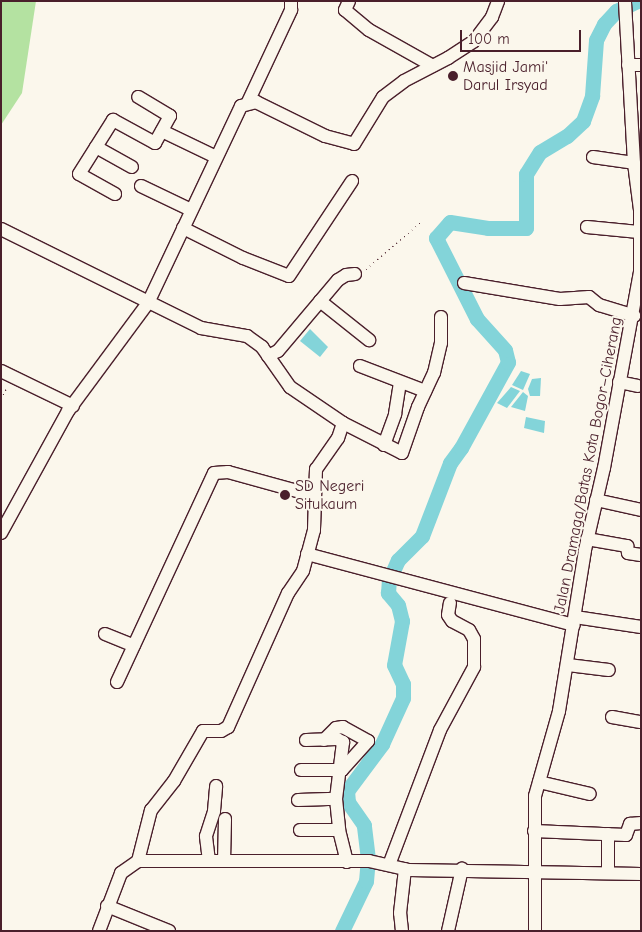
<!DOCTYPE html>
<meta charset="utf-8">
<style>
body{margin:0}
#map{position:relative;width:642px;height:932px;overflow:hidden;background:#fbf7ec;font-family:"Comic Neue",sans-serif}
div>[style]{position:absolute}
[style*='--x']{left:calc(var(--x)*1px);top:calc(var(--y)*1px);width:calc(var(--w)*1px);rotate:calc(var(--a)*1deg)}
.green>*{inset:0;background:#b4e2a1}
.water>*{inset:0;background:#83d4d9}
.river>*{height:15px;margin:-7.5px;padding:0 7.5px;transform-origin:7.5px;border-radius:7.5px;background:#83d4d9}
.path>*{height:1px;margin-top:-0.5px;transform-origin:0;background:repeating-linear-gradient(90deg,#4a1f2b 0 1px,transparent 0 5px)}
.roads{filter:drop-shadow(1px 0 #4a1f2b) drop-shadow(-1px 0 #4a1f2b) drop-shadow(0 1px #4a1f2b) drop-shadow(0 -1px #4a1f2b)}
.minor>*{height:12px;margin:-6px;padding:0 6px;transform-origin:6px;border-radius:6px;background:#fbf7ec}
.dots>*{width:14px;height:14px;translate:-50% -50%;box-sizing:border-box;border:2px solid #fbf7ec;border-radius:50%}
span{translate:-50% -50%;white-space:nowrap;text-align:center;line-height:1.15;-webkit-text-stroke:4px #fbf7ec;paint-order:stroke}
.poi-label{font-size:16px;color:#4a1f2b}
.left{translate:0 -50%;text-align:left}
.street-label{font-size:16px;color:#4a1f2b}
.frame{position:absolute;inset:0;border:2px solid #4a1f2b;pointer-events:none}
.scale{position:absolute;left:460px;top:30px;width:121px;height:22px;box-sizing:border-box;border:2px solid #4a1f2b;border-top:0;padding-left:6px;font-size:15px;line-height:18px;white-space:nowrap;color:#4a1f2b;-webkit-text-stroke:4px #fbf7ec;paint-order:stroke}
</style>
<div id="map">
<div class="green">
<i style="clip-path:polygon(1px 1px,36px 1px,22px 93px,1px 125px)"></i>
</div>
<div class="water">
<i style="clip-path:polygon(310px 329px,328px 347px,320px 357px,300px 341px)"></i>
<i style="clip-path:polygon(521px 371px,530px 374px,523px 390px,512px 385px)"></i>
<i style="clip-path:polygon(541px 378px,540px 396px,530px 396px,528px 389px,532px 379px)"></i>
<i style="clip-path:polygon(511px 387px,520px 391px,507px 408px,497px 403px)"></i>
<i style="clip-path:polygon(523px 392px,528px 396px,525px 411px,511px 407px)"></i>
<i style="clip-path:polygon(526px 417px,545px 421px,544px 433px,524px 428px)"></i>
</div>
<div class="river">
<i style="--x:342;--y:931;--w:55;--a:-64.4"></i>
<i style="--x:366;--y:881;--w:22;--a:-85"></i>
<i style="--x:368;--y:859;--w:34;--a:-97"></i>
<i style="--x:364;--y:825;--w:28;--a:-125"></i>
<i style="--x:348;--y:802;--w:11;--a:-95"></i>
<i style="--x:347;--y:791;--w:59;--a:-53.3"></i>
<i style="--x:382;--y:744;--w:51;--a:-65.5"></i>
<i style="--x:403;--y:698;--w:14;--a:-90"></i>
<i style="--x:403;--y:684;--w:21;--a:-115"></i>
<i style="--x:394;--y:665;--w:45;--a:-79.7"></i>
<i style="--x:402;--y:621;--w:16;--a:-104"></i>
<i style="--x:398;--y:605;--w:16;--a:-130"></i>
<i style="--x:388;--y:593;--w:13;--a:-86"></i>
<i style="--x:389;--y:580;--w:22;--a:-66"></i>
<i style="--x:398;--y:560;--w:34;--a:-45"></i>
<i style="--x:422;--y:536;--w:78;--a:-69"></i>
<i style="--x:450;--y:463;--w:19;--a:-54"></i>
<i style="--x:461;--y:448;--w:98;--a:-61.3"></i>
<i style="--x:508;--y:362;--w:12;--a:-104"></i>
<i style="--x:505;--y:350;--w:42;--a:-132.1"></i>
<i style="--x:477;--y:319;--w:91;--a:-116.8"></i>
<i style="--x:436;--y:238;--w:21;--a:-49"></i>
<i style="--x:450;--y:222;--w:38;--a:9"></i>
<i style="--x:488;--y:228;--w:38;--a:0"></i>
<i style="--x:526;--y:228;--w:54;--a:-90"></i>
<i style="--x:526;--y:174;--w:26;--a:-58"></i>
<i style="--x:540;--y:152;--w:31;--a:-31"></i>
<i style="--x:567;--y:136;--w:22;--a:-43"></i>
<i style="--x:583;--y:121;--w:27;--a:-70"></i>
<i style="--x:592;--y:96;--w:56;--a:-85.9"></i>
<i style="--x:596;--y:40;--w:18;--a:-63"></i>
<i style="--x:604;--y:24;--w:18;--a:-47"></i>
<i style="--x:616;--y:11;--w:23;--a:-25"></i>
</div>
<div class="path">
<i style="--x:366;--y:269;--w:74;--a:-40.6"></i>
<i style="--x:1;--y:399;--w:13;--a:-63"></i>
</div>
<div class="roads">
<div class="minor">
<i style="--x:349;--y:1;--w:10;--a:114"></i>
<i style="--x:345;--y:10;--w:31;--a:40"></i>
<i style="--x:369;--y:30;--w:73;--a:29.4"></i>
<i style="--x:628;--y:65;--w:13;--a:0"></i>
<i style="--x:248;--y:102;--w:102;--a:-64.9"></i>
<i style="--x:291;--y:10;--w:9;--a:-90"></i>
<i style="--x:162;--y:131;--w:60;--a:25.7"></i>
<i style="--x:96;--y:147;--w:41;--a:29.1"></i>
<i style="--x:593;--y:157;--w:41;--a:8.3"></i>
<i style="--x:141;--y:186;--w:55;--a:25.6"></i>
<i style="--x:115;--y:194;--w:41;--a:-150.9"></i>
<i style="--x:79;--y:174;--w:64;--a:-57.8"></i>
<i style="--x:113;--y:120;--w:48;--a:28.7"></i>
<i style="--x:155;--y:143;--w:31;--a:-61"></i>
<i style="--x:170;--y:116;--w:37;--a:-149"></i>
<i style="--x:587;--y:227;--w:52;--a:5.5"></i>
<i style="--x:183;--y:228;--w:67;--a:26.6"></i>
<i style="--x:243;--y:258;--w:49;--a:21.4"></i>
<i style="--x:289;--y:276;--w:114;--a:-56.4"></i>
<i style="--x:1;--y:229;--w:223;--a:26.3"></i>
<i style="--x:201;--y:328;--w:47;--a:9.9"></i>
<i style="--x:247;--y:336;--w:19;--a:36"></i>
<i style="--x:262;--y:347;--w:49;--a:55"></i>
<i style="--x:290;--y:387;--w:64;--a:34.2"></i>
<i style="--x:343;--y:423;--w:16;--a:108"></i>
<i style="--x:338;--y:438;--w:38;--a:125"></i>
<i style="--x:316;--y:469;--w:61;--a:91.9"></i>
<i style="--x:314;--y:530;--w:42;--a:105"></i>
<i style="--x:303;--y:571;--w:27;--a:124"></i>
<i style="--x:288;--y:593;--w:147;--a:114.1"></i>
<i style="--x:228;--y:727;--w:8;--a:150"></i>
<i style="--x:221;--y:731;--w:18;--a:180"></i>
<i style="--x:203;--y:731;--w:58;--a:120.1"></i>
<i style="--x:174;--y:781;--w:37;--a:128"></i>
<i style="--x:151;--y:810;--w:53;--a:104.3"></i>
<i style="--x:464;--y:283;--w:97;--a:9.5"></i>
<i style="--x:560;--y:299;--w:29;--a:-4"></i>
<i style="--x:589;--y:297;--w:13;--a:39"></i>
<i style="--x:599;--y:305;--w:37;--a:17"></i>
<i style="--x:320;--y:301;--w:63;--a:38.5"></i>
<i style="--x:268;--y:356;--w:11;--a:-27"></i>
<i style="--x:278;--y:351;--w:93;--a:-49.8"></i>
<i style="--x:338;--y:280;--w:9;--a:-32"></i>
<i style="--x:346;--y:275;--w:9;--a:-6"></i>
<i style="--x:360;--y:366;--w:70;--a:21"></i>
<i style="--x:1;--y:371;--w:80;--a:25.9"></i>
<i style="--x:619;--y:382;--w:19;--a:12"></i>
<i style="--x:343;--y:423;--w:66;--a:27"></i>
<i style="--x:402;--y:453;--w:49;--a:-70.8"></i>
<i style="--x:418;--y:407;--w:38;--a:-65"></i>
<i style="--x:434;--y:373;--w:31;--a:-77"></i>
<i style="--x:441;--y:343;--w:26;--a:-90"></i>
<i style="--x:384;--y:445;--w:33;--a:-70"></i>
<i style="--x:395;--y:414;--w:32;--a:-81"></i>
<i style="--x:596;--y:500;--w:46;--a:12.5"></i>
<i style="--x:1;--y:533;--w:139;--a:-61.2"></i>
<i style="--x:68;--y:411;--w:134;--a:-53.5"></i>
<i style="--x:148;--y:303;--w:218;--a:-64.7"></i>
<i style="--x:241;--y:106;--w:16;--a:-15"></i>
<i style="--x:256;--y:102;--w:77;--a:26.2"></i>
<i style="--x:325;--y:136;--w:30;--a:15"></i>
<i style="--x:354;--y:144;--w:55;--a:-58.3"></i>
<i style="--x:383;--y:97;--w:26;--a:-37"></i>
<i style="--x:404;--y:81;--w:50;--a:-27.6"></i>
<i style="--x:448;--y:58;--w:31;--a:-33"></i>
<i style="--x:474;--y:41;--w:30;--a:-53"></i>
<i style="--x:492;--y:17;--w:17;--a:-69"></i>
<i style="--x:587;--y:539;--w:41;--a:9.9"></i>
<i style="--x:627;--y:546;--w:7;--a:82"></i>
<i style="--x:628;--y:553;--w:13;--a:9"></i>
<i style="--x:307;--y:554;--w:276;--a:14.9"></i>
<i style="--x:575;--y:617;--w:67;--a:8.6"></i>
<i style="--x:105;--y:634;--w:31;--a:22"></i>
<i style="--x:568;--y:665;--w:41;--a:7"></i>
<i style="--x:117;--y:682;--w:230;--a:-65.1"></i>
<i style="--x:214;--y:473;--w:14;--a:-4"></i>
<i style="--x:228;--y:472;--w:90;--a:15.4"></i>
<i style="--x:612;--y:717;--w:29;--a:10"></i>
<i style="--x:306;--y:740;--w:31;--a:-2"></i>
<i style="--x:337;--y:739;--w:7;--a:27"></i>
<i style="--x:343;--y:742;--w:57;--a:97"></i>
<i style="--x:336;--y:799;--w:31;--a:84"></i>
<i style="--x:301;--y:770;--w:41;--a:0"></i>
<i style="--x:342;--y:770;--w:39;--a:-48"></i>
<i style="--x:368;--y:741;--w:29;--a:-151"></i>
<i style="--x:343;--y:727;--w:7;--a:172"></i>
<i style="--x:336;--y:728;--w:17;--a:135"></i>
<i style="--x:539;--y:782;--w:52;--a:13.2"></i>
<i style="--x:298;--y:800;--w:38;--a:-2"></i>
<i style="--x:300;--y:830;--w:39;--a:0"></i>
<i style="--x:339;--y:830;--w:33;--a:76"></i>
<i style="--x:534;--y:831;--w:92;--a:2.5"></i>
<i style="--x:626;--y:835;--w:12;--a:-70"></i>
<i style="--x:630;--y:824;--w:11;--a:-5"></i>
<i style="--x:209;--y:861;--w:25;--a:-97"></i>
<i style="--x:206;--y:836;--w:26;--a:-72"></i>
<i style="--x:214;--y:811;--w:25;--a:-85"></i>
<i style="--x:224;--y:861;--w:42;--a:-88.6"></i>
<i style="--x:389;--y:865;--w:144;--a:-69.3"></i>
<i style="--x:440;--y:730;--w:72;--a:-61.6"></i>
<i style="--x:474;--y:667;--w:28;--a:-90"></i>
<i style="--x:474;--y:639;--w:10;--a:-119"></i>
<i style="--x:469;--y:630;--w:19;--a:-152"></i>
<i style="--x:452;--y:621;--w:7;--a:-124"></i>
<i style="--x:448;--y:615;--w:12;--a:-81"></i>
<i style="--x:608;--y:873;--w:39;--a:-90"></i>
<i style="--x:107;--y:906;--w:67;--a:22"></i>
<i style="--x:99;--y:931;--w:62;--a:-69.2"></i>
<i style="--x:121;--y:873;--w:21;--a:-35"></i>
<i style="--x:138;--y:861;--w:231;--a:0"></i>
<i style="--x:369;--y:861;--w:41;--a:12.7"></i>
<i style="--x:409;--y:870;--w:232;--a:1"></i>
<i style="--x:402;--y:931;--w:18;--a:-96"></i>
<i style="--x:400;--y:913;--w:44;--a:-83.5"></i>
<i style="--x:448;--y:931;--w:64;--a:-77.3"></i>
<i style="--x:535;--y:931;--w:135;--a:-90"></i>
<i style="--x:535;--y:796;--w:88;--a:-74.2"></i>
<i style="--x:559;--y:711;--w:163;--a:-80.8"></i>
<i style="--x:585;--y:550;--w:84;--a:-77"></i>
<i style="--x:604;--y:468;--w:199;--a:-79.6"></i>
<i style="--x:640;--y:272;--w:62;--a:-90"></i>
<i style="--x:640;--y:210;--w:47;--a:-97.3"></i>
<i style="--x:634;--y:163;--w:162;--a:-93.2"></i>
</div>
</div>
<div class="dots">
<i style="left:453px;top:76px;background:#4a1f2b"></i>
<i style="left:285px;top:495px;background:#4a1f2b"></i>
</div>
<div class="poi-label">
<span class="left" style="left:463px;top:76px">Masjid Jami'<br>Darul Irsyad</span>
<span class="left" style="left:295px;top:495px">SD Negeri<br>Situkaum</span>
</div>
<div class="street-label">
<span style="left:588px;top:465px;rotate:-79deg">Jalan Dramaga/Batas Kota Bogor–Ciherang</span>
</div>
<div class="frame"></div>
<div class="scale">100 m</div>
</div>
